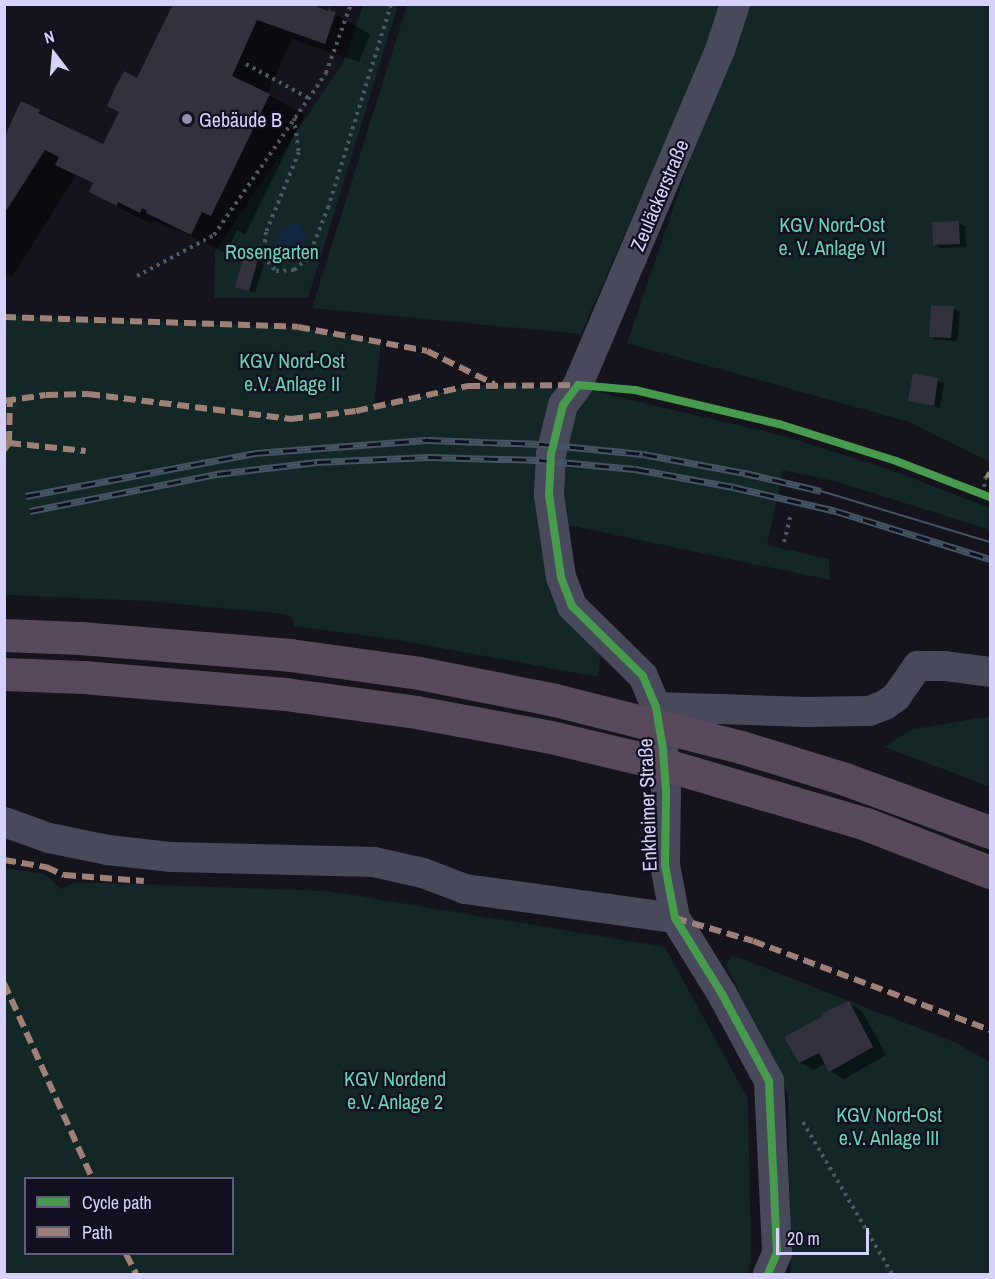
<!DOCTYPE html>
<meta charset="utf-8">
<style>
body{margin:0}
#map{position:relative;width:995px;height:1279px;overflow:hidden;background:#15131c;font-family:"Archivo Narrow",sans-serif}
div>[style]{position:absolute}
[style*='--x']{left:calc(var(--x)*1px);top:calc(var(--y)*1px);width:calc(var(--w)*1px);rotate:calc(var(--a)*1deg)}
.green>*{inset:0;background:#122726}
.water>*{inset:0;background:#122642}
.shadow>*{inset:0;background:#0007}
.building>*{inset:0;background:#33313e}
.path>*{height:4px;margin-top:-2px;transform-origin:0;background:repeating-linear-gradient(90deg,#4b5964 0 3px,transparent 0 7.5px)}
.minor>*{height:30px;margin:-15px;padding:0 15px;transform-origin:15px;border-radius:15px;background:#49495c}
.highway>*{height:33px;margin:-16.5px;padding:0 16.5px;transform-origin:16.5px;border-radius:16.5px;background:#59495d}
.tram>*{height:1.5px;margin:-0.75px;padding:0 0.75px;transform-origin:0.75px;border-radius:0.75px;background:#435563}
.rail>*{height:7px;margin-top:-3.5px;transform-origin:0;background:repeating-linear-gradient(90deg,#120f20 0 14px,#435563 0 28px);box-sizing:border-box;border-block:2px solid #435563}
.quiet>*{height:6px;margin-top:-3px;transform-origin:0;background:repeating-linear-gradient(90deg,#9e8076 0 12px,transparent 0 18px)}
.cycleway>*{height:8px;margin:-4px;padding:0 4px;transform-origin:4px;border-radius:4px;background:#469c4c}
.dots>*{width:16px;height:16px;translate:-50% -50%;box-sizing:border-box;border:3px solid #120f20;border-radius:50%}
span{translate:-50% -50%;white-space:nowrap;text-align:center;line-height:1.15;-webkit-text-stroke:4.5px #120f20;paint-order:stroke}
.poi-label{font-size:20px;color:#d6d2fb}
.left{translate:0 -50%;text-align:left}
.street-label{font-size:20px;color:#d6d2fb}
.park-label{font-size:20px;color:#64d5b7}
.frame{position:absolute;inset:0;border:6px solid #d6d2fb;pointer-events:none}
.legend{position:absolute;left:24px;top:1177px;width:210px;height:78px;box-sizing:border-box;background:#120f20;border:2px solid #605d78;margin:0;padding:8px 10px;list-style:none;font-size:18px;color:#d6d2fb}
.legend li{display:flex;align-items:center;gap:12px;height:30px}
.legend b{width:30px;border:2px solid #605d78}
.north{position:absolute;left:24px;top:24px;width:60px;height:60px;-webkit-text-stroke:4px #120f20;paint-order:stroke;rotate:344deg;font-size:16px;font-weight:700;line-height:24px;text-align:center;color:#d6d2fb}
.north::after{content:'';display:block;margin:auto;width:21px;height:27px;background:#d6d2fb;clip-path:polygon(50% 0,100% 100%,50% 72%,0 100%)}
.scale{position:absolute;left:776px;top:1228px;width:93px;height:27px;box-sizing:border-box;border:3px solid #d6d2fb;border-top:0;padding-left:8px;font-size:18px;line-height:21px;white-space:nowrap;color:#d6d2fb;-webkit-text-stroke:4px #120f20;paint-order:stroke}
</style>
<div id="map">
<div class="green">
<i style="clip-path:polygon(363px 5px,398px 5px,308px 298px,214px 298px,215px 252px,344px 61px)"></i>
<i style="clip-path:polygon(407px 5px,725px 5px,581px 334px,312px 308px)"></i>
<i style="clip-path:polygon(743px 5px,990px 5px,990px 462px,909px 422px,627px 343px)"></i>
<i style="clip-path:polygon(17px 316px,298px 327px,381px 342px,374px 406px,468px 386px,494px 384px,593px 391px,788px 437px,899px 473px,990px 508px,990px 530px,838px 482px,783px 470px,767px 545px,829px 559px,830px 580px,573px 526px,539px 533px,551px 584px,601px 650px,598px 677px,398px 640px,294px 626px,293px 619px,285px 614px,149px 601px,5px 595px,5px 317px)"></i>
<i style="clip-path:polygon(990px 716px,990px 787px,885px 747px,910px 730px)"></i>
<i style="clip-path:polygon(evenodd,5px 868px,45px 874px,61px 889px,76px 882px,329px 891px,665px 947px,748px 1099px,751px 1258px,748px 1274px,5px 1274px,5px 868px,26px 1178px,232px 1178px,232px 1254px,26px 1254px,26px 1178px)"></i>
<i style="clip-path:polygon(732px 955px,954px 1042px,990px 1062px,990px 1274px,791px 1274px,788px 1095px,726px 965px)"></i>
</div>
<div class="water">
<i style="clip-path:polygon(300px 222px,306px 240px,296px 257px,279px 261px,273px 246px,283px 228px)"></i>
</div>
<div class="shadow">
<i style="clip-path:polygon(175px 4px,335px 14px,370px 34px,359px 62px,292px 39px,267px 94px,304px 115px,245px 235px,237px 230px,226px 253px,176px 229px,175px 231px,153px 220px,151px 224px,125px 211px,91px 191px,94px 185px,76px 175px,12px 277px,4px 272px,4px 140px,22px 103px,104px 146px)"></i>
<i style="clip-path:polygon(959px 223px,965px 226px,966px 247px,941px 248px,934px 244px)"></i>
<i style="clip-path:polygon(257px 260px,264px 264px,255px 293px,237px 286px)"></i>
<i style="clip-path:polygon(953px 308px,960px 312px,957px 341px,936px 340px,930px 336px)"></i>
<i style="clip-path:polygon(915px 375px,944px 383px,940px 408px,910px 400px)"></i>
<i style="clip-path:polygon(849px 1003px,862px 1011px,886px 1055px,844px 1079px,830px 1071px,826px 1063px,814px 1070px,800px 1062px,786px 1038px)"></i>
</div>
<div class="building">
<i style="clip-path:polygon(173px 4px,310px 4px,328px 11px,330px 5px,330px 10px,336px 12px,325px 44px,257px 20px,232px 76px,270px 94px,211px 216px,202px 212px,191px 235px,146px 213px,147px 211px,142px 208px,140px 213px,118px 202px,117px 206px,89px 192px,93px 183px,55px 165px,59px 157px,45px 150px,4px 214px,4px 138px,21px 101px,40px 110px,38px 113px,103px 144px,119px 112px,107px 106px,115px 88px,124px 71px,137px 78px)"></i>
<i style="clip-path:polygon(959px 221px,960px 244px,933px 245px,932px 222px)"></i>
<i style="clip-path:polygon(244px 255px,258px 259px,249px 291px,235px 287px)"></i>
<i style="clip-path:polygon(931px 305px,954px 306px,951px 338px,929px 337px)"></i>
<i style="clip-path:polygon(913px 373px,938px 378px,934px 406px,908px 401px)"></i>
<i style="clip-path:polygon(849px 1001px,873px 1047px,829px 1072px,819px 1053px,799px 1063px,784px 1037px,823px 1016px,821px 1014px)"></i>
</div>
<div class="path">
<i style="--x:246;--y:64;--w:71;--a:28.7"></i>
<i style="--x:294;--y:118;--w:34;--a:82"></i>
<i style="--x:299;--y:152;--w:87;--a:112.4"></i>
<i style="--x:266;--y:232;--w:24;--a:97"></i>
<i style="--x:263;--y:256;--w:20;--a:49"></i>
<i style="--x:276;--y:271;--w:18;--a:-3"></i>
<i style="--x:294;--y:270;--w:18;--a:-41"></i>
<i style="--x:308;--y:258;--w:54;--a:-68.2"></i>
<i style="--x:328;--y:208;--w:214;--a:-72.8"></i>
<i style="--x:137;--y:276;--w:87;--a:-28"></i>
<i style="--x:214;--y:235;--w:197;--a:-55.3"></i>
<i style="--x:326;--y:73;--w:73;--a:-70.1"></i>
<i style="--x:984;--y:487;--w:13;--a:-81"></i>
<i style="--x:784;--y:542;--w:30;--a:-76"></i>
<i style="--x:803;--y:1122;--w:176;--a:59.6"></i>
</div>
<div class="minor">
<i style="--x:735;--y:4;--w:48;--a:108.1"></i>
<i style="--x:720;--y:50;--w:364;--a:113"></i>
<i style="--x:578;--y:385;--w:25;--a:127"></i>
<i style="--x:563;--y:405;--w:50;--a:103.8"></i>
<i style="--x:551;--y:454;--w:41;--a:92.8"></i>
<i style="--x:549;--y:495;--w:83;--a:81.7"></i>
<i style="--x:561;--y:577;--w:31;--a:69"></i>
<i style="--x:572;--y:606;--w:100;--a:44.6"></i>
<i style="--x:643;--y:676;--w:34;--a:67"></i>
<i style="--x:656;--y:707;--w:43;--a:80.5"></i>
<i style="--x:663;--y:749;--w:42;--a:85.9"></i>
<i style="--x:666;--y:791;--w:74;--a:90.8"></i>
<i style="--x:665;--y:865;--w:54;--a:79.3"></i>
<i style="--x:675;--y:918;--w:89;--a:58.3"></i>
<i style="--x:722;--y:994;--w:99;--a:61.6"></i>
<i style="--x:769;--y:1081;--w:172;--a:87.3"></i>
<i style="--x:777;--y:1253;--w:23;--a:113"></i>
<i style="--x:656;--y:707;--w:150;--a:1.9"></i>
<i style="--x:806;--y:712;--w:63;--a:-0.9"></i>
<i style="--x:869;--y:711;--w:17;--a:-21"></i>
<i style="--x:885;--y:705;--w:14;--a:-36"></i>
<i style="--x:896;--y:697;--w:38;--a:-55"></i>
<i style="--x:918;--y:666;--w:27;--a:0"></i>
<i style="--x:945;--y:666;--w:45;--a:7.6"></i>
<i style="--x:4;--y:822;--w:48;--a:19.6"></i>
<i style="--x:49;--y:838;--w:60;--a:11.5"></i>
<i style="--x:108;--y:850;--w:62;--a:6.4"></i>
<i style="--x:170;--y:857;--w:204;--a:1.4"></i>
<i style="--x:374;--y:862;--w:50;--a:12.7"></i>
<i style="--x:423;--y:873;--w:45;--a:20.9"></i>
<i style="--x:465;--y:889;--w:212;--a:7.9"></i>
</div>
<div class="highway">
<i style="--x:4;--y:635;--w:76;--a:2.3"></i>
<i style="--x:80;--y:638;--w:211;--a:4.6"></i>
<i style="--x:290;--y:655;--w:130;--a:7.9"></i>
<i style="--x:419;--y:673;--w:139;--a:11.2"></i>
<i style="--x:555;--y:700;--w:192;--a:14.2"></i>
<i style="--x:741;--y:747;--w:109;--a:17.1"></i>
<i style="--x:845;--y:779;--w:154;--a:20.1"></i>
<i style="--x:4;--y:674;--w:79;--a:2.2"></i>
<i style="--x:83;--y:677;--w:203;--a:4.8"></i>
<i style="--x:285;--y:694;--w:132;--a:7.8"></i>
<i style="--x:416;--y:712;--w:137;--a:10.5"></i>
<i style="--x:551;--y:737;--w:111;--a:13.5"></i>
<i style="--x:659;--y:763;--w:216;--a:16.4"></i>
<i style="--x:866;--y:824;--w:133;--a:21.2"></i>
</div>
<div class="tram">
<i style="--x:821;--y:491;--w:177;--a:16.8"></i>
</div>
<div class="rail">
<i style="--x:26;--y:496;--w:233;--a:-10.6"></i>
<i style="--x:255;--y:453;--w:172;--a:-4.3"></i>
<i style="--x:427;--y:440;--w:115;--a:2"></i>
<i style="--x:542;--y:444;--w:101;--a:5.7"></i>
<i style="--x:643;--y:454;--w:104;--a:10.6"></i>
<i style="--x:745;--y:473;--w:78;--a:13.3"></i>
<i style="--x:30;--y:511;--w:191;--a:-11.2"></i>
<i style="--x:217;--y:474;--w:101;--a:-6.8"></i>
<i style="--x:317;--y:462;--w:111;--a:-2.6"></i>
<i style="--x:428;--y:457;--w:111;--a:1.5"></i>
<i style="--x:539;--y:460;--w:96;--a:5.4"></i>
<i style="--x:635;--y:469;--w:100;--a:10.4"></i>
<i style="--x:733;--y:487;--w:106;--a:13.1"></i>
<i style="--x:836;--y:511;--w:161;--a:17.3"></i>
</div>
<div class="quiet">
<i style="--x:4;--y:317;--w:294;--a:1.9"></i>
<i style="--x:298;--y:327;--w:131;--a:10.5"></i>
<i style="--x:427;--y:351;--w:75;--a:26.2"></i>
<i style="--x:4;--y:401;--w:42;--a:-8.1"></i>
<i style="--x:46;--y:395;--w:42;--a:-1.4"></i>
<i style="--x:88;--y:394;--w:205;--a:7"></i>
<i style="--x:291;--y:419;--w:65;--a:-7"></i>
<i style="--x:356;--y:411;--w:115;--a:-12.6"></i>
<i style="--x:468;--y:386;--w:113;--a:-0.5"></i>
<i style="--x:9;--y:443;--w:77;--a:5.9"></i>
<i style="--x:4;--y:450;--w:9;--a:-54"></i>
<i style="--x:9;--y:443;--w:43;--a:-88.7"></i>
<i style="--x:986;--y:474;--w:4;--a:27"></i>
<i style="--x:4;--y:860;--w:43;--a:9.5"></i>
<i style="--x:46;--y:867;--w:20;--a:24"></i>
<i style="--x:64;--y:875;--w:80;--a:4.3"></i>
<i style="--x:675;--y:918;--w:81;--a:16.4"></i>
<i style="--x:753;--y:941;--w:253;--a:20.6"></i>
<i style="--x:4;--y:983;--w:214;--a:65.7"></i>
<i style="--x:126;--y:1254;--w:22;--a:63"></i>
</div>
<div class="cycleway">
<i style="--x:768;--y:1274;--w:23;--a:-67"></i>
<i style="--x:777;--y:1253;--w:172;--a:-92.7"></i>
<i style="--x:769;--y:1081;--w:99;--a:-118.4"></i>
<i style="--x:722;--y:994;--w:89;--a:-121.7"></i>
<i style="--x:675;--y:918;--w:54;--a:-100.7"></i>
<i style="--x:665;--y:865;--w:74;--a:-89.2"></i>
<i style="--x:666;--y:791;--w:42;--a:-94.1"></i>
<i style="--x:663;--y:749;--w:43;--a:-99.5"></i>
<i style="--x:656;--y:707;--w:34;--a:-113"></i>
<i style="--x:643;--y:676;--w:100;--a:-135.4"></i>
<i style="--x:572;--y:606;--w:31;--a:-111"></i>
<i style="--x:561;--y:577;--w:83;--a:-98.3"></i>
<i style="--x:549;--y:495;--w:41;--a:-87.2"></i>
<i style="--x:551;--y:454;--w:50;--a:-76.2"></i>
<i style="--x:563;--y:405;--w:25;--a:-53"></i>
<i style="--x:578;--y:385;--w:57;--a:5"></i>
<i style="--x:635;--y:390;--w:148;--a:13.3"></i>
<i style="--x:779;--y:424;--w:123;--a:17.5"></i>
<i style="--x:896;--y:461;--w:101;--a:21"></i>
</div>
<div class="dots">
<i style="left:187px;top:119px;background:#928fad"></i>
</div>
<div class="poi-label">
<span class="left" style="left:199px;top:119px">Gebäude B</span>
</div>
<div class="street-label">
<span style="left:659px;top:195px;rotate:-67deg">Zeuläckerstraße</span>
<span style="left:647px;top:805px;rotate:-92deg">Enkheimer Straße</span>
</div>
<div class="park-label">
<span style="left:832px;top:236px">KGV Nord-Ost<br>e. V. Anlage VI</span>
<span style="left:272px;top:251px">Rosengarten</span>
<span style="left:292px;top:372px">KGV Nord-Ost<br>e.V. Anlage II</span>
<span style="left:395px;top:1090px">KGV Nordend<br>e.V. Anlage 2</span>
<span style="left:889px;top:1126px">KGV Nord-Ost<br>e.V. Anlage III</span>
</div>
<div class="frame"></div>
<ul class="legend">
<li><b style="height:8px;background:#469c4c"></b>Cycle path</li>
<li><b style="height:8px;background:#9e8076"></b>Path</li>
</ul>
<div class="north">N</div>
<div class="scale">20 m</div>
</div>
